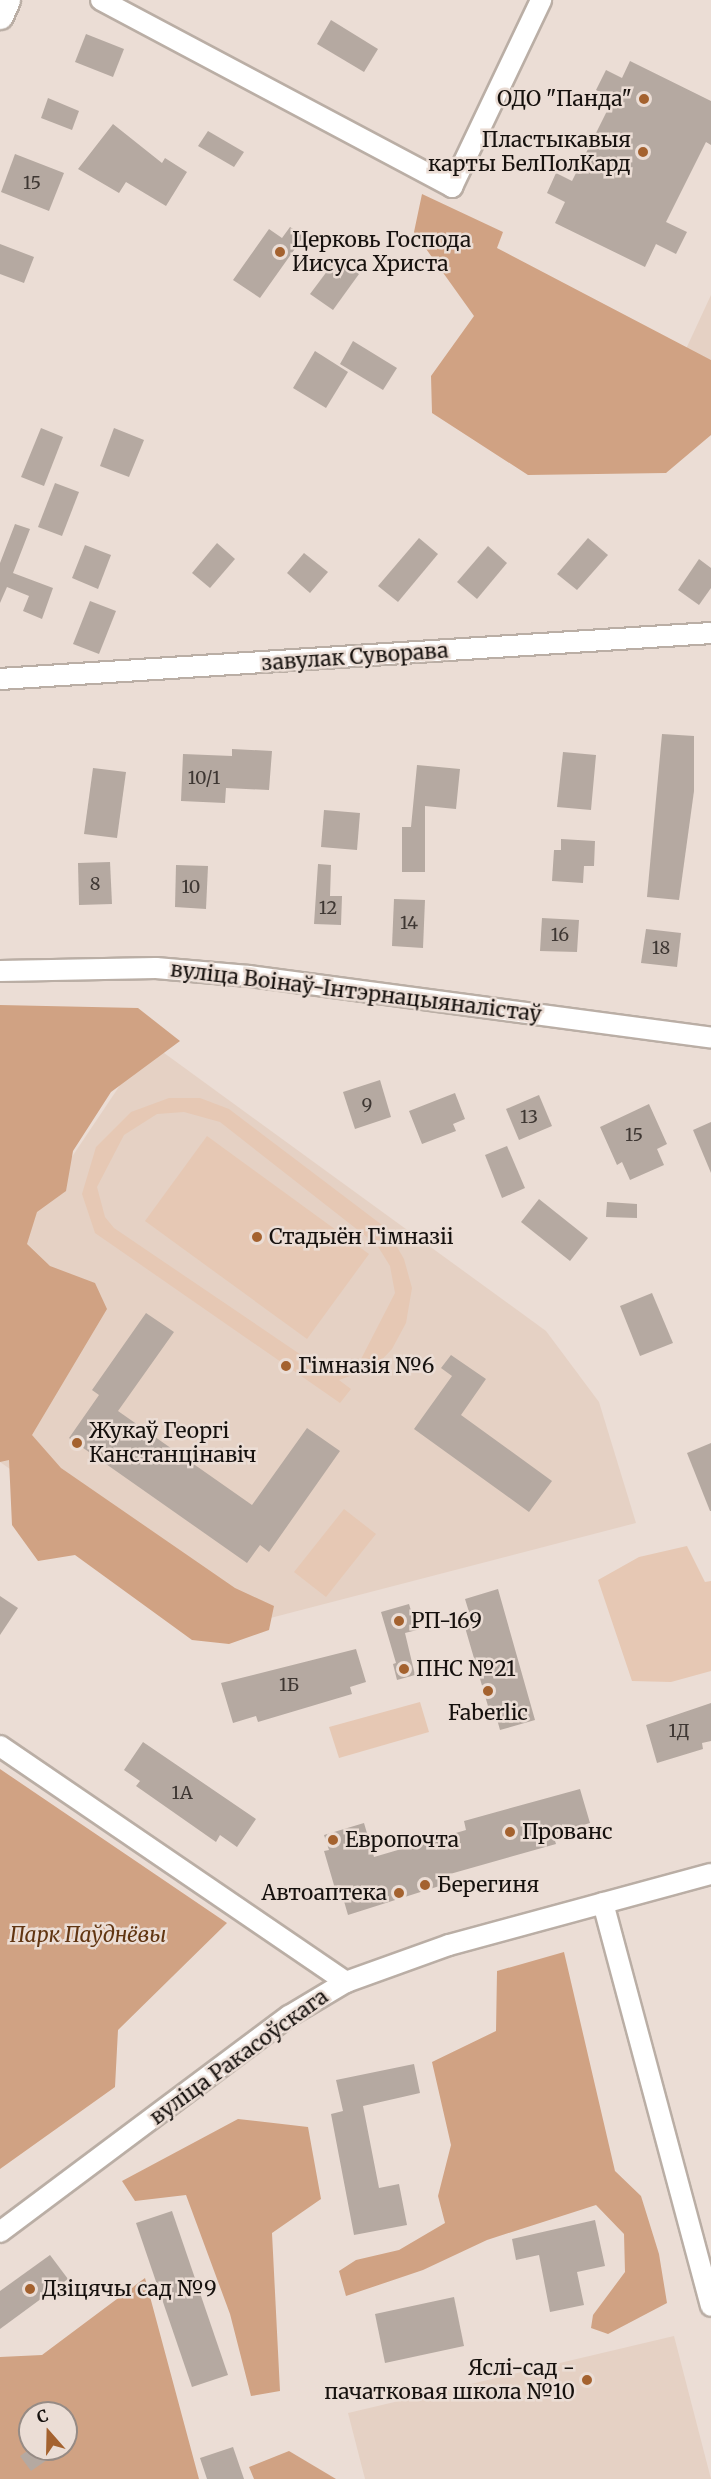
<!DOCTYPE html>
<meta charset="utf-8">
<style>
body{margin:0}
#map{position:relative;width:711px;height:2479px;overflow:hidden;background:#ebddd5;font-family:Merriweather,serif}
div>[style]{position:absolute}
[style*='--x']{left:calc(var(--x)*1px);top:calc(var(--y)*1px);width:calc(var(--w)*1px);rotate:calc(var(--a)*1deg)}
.built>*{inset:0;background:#e5d1c4}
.green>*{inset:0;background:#e6c8b4}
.forest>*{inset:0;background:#d0a283}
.building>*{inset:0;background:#b5a9a1}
.roads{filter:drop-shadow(2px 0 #baaea5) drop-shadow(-2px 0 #baaea5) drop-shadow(0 2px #baaea5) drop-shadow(0 -2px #baaea5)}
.minor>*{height:20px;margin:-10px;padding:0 10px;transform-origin:10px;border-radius:10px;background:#fff}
.major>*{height:26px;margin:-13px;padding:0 13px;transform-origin:13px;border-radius:13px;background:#fff}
.dots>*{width:16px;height:16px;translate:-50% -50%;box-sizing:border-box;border:3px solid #ebddd5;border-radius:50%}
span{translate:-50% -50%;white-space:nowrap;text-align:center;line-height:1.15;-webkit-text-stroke:5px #ebddd5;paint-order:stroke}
.number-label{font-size:18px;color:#3e3733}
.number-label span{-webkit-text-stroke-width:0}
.poi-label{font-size:21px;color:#16110e}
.right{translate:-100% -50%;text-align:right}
.left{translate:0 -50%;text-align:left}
.street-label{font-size:21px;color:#16110e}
.park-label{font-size:21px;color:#613511;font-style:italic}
.north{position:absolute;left:18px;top:2401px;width:60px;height:60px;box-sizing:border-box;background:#ebddd5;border:2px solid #968b85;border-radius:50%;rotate:340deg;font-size:16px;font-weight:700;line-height:24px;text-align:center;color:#16110e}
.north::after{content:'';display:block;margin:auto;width:21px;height:27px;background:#a4622f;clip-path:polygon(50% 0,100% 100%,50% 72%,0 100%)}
</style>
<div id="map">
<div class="built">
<i style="clip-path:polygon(711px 295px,711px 360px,686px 349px)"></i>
<i style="clip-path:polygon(149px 1042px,546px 1331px,599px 1402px,636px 1523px,236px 1627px,0 1462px,0 1264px)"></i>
<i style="clip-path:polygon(674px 2336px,711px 2479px,365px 2479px,348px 2413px)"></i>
</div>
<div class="green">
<i style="clip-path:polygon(evenodd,169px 1098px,200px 1098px,229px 1109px,386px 1228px,404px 1259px,412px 1288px,406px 1323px,392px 1349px,375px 1367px,339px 1380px,351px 1389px,340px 1403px,95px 1233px,82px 1194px,96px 1147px,131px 1112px,169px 1098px,157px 1114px,184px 1112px,220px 1122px,377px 1245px,390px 1266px,395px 1293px,360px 1361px,332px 1369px,310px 1361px,114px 1228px,105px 1217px,97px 1187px,124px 1135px,157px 1114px)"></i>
<i style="clip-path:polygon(207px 1136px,369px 1254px,307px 1339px,145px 1221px)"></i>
<i style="clip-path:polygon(344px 1509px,376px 1534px,326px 1597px,294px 1572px)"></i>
<i style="clip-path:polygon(687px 1546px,705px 1582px,711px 1581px,711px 1671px,671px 1682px,632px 1681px,598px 1580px,639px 1557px)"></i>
<i style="clip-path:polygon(420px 1702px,429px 1732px,339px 1758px,329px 1727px)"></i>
</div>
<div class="forest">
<i style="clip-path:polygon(422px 194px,503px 232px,497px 248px,711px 360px,711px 435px,666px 473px,528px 475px,432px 413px,431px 376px,474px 316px,414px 232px)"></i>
<i style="clip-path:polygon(0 1005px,138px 1008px,180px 1041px,111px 1092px,73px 1151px,66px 1191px,37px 1212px,27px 1244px,50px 1266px,95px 1283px,107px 1309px,32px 1435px,61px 1468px,235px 1588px,274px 1606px,269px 1630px,229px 1644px,192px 1640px,75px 1555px,38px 1561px,12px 1525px,9px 1460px,0 1462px)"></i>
<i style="clip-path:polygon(0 1769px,227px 1923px,118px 2030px,115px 2087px,0 2169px)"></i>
<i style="clip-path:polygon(564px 1952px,615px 2171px,641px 2196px,659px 2254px,667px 2303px,608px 2334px,591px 2328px,593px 2315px,625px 2272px,624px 2234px,596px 2205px,487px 2240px,423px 2270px,346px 2296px,339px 2271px,356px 2260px,399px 2250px,445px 2223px,438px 2196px,451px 2145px,432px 2062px,496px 2031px,497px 1971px)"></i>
<i style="clip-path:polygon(238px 2119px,308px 2127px,321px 2199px,272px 2233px,280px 2391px,251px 2396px,230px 2314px,186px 2195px,135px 2201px,122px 2181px)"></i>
<i style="clip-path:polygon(evenodd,145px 2278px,199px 2479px,0 2479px,0 2357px,42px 2355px,145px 2278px,30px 2413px,66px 2413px,66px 2449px,30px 2449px,30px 2413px)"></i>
<i style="clip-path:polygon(289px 2451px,336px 2479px,254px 2479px,249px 2467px)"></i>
</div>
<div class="building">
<i style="clip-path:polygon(331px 20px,378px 49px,364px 72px,317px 44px)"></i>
<i style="clip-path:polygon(86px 34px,124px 49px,113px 77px,75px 62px)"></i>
<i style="clip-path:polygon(630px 61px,711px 101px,711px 145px,706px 142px,666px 222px,687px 232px,676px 254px,656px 244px,645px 267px,555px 223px,565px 202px,547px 193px,556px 173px,572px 181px,613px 99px,596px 90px,606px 70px,622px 78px)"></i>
<i style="clip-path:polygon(48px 98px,79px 111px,72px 130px,41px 118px)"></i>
<i style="clip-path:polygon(113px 124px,162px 163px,165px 158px,187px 172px,166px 206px,126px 182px,119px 193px,78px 169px)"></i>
<i style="clip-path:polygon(208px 131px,244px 152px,234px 167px,198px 146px)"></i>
<i style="clip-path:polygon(15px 154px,64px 173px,49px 211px,1px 192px)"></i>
<i style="clip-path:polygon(290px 227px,304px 236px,260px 298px,233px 280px,269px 229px,282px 238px)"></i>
<i style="clip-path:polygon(0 244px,34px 257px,24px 283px,0 274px)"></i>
<i style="clip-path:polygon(337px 258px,359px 274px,333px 310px,310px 294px)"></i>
<i style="clip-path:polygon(353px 341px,397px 368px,383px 390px,340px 364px)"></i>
<i style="clip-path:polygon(315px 351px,348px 372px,326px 408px,293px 388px)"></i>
<i style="clip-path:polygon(41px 428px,63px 437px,44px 486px,21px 477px)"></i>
<i style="clip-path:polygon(114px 428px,144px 440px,129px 477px,100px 466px)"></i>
<i style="clip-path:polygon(55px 483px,79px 492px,62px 536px,38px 527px)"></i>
<i style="clip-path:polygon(15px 524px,30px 529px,13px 573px,53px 588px,42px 619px,23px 611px,29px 596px,7px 587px,0 603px,0 563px)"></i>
<i style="clip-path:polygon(419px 538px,438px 554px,398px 602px,378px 586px)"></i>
<i style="clip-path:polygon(588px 538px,608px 555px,577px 590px,557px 574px)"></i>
<i style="clip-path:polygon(217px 543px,235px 559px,210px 588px,192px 573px)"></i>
<i style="clip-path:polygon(85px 545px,111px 555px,98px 589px,72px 578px)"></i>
<i style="clip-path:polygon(488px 546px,507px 563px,477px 599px,457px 582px)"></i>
<i style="clip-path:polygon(304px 553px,328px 572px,310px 593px,287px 573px)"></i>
<i style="clip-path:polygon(699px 559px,711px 568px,711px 588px,699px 605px,678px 590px)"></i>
<i style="clip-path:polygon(90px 601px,116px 611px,99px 654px,73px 644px)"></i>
<i style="clip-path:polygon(662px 734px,694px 736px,694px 791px,679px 900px,647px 897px)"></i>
<i style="clip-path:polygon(232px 749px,272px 751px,269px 790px,226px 788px,225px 803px,181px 801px,183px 754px,232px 756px)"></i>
<i style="clip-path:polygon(563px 752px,596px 755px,591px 810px,557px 807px)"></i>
<i style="clip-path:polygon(417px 765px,460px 769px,456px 809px,425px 806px,425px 872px,402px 872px,402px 827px,411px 827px)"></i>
<i style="clip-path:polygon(93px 768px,126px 772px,117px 838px,84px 834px)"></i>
<i style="clip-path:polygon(324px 810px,360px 813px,357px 850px,321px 847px)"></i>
<i style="clip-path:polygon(561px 839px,595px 841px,594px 866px,584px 866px,583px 883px,552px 881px,554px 850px,561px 850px)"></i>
<i style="clip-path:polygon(110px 862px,112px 904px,79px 905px,78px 863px)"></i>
<i style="clip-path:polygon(318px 864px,331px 865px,330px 896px,342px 896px,341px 925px,314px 924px)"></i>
<i style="clip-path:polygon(176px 865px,208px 866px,206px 909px,175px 907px)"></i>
<i style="clip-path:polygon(394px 899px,425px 900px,423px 948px,392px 946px)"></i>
<i style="clip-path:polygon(542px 918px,579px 920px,577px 952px,540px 951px)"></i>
<i style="clip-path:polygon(646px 929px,681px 933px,677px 967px,641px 963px)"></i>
<i style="clip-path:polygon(380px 1080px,391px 1117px,355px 1129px,343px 1092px)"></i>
<i style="clip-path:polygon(455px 1093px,465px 1119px,453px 1124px,456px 1131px,422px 1144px,409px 1111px)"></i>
<i style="clip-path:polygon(539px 1095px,552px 1126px,519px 1140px,506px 1109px)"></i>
<i style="clip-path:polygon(649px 1104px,667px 1144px,657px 1149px,664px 1165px,630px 1180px,622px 1162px,617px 1165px,600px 1127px)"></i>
<i style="clip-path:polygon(711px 1122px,711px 1173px,693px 1130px)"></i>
<i style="clip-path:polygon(507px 1146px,525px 1188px,502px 1198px,485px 1155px)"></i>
<i style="clip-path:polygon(539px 1199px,588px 1238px,570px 1261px,521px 1222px)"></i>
<i style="clip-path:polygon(607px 1202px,637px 1204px,637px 1218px,606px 1217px)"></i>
<i style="clip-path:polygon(652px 1293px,673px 1343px,640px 1356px,620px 1306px)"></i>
<i style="clip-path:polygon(146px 1313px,174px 1332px,118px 1411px,252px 1505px,307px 1428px,340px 1451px,269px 1552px,260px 1545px,247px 1563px,69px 1438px,99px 1395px,92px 1390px)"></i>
<i style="clip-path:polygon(451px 1355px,486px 1379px,461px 1415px,552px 1481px,529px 1512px,414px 1429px,452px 1376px,441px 1368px)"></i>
<i style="clip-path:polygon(711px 1443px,711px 1511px,710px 1511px,687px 1453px)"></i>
<i style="clip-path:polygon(498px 1589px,535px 1720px,500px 1730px,495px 1712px,490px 1713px,464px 1624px,472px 1622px,465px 1599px)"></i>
<i style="clip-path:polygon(0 1596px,18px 1608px,0 1635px)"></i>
<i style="clip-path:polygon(409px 1604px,417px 1630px,405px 1633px,415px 1675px,397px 1680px,393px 1664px,396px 1663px,381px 1612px)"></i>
<i style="clip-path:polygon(356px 1649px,366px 1682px,350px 1687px,352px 1694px,258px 1722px,256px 1716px,233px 1723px,221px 1683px)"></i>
<i style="clip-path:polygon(711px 1703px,711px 1741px,702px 1743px,703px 1749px,657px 1763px,646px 1725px)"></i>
<i style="clip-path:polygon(143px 1742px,256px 1819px,237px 1847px,220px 1835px,216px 1842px,136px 1786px,140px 1781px,124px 1770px)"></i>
<i style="clip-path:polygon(580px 1789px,590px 1823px,553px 1834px,556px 1844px,450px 1874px,452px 1882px,348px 1915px,341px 1891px,336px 1892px,324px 1851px,329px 1850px,324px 1835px,364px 1823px,374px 1857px,466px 1830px,464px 1821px)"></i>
<i style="clip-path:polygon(414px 2064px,420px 2093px,363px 2106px,379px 2188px,399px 2184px,407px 2225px,354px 2235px,331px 2114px,343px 2111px,336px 2080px)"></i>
<i style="clip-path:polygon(172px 2211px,228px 2375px,192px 2387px,136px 2223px)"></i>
<i style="clip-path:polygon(595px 2220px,605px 2266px,577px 2272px,584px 2305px,550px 2312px,539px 2255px,516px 2260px,512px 2239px)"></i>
<i style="clip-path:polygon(50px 2255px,68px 2279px,0 2329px,0 2291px)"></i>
<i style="clip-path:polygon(454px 2297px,464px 2346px,385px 2363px,375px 2314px)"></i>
<i style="clip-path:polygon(233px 2447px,244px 2479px,207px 2479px,200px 2458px)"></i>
<i style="clip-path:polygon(30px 2449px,63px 2449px,31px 2471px,20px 2456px)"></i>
</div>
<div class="roads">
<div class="minor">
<i style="--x:101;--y:0;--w:398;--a:28"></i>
<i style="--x:452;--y:187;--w:207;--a:-64.5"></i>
<i style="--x:0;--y:679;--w:712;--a:-3.7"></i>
<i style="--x:0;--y:971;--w:156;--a:-1.1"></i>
<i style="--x:156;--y:968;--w:93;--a:4.9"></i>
<i style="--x:249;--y:976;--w:466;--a:7.6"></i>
<i style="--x:0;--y:1746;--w:419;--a:34.3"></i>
<i style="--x:603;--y:1903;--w:417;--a:75"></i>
<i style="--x:0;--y:2232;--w:361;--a:-36.8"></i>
<i style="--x:289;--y:2016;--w:66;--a:-30.8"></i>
<i style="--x:346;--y:1982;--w:109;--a:-19.8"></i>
<i style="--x:449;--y:1945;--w:271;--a:-15.2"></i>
</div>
<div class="major">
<i style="--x:0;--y:16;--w:17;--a:-66"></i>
</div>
</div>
<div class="dots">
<i style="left:644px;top:99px;background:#a4622f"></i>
<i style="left:643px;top:152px;background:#a4622f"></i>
<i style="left:280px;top:252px;background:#a4622f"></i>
<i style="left:257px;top:1237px;background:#a4622f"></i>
<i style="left:286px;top:1366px;background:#a4622f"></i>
<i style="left:77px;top:1443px;background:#a4622f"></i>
<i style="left:399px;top:1621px;background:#a4622f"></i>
<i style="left:404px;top:1669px;background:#a4622f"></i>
<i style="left:488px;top:1691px;background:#a4622f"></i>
<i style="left:510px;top:1832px;background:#a4622f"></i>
<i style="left:333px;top:1840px;background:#a4622f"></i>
<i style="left:425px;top:1885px;background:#a4622f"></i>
<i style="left:399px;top:1893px;background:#a4622f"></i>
<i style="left:30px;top:2289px;background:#a4622f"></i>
<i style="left:587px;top:2380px;background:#a4622f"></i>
</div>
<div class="number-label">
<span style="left:32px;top:183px">15</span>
<span style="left:204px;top:778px">10/1</span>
<span style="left:95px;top:884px">8</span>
<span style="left:191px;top:887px">10</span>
<span style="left:328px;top:908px">12</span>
<span style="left:409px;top:923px">14</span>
<span style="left:560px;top:935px">16</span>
<span style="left:661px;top:948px">18</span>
<span style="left:367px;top:1105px">9</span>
<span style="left:529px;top:1117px">13</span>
<span style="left:634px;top:1135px">15</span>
<span style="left:289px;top:1685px">1Б</span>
<span style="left:679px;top:1731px">1Д</span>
<span style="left:182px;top:1793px">1А</span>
</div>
<div class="poi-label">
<span class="right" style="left:632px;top:99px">ОДО "Панда"</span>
<span class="right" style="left:631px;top:152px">Пластыкавыя<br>карты БелПолКард</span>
<span class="left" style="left:292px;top:252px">Церковь Господа<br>Иисуса Христа</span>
<span class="left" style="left:269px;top:1237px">Стадыён Гімназіі</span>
<span class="left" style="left:298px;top:1366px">Гімназія №6</span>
<span class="left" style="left:89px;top:1443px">Жукаў Георгі<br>Канстанцінавіч</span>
<span class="left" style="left:411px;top:1621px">РП-169</span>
<span class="left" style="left:416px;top:1669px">ПНС №21</span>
<span style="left:488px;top:1713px">Faberlic</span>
<span class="left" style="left:522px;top:1832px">Прованс</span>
<span class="left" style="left:345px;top:1840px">Европочта</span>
<span class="left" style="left:437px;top:1885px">Берегиня</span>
<span class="right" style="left:387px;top:1893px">Автоаптека</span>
<span class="left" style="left:42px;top:2289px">Дзіцячы сад №9</span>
<span class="right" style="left:575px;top:2380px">Яслі-сад -<br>пачатковая школа №10</span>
</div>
<div class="street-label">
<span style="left:355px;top:657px;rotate:-4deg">завулак Суворава</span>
<span style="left:356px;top:992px;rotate:7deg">вуліца Воінаў-Інтэрнацыяналістаў</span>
<span style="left:239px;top:2057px;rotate:-36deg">вуліца Ракасоўскага</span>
</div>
<div class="park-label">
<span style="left:88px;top:1935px">Парк Паўднёвы</span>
</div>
<div class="north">С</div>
</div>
